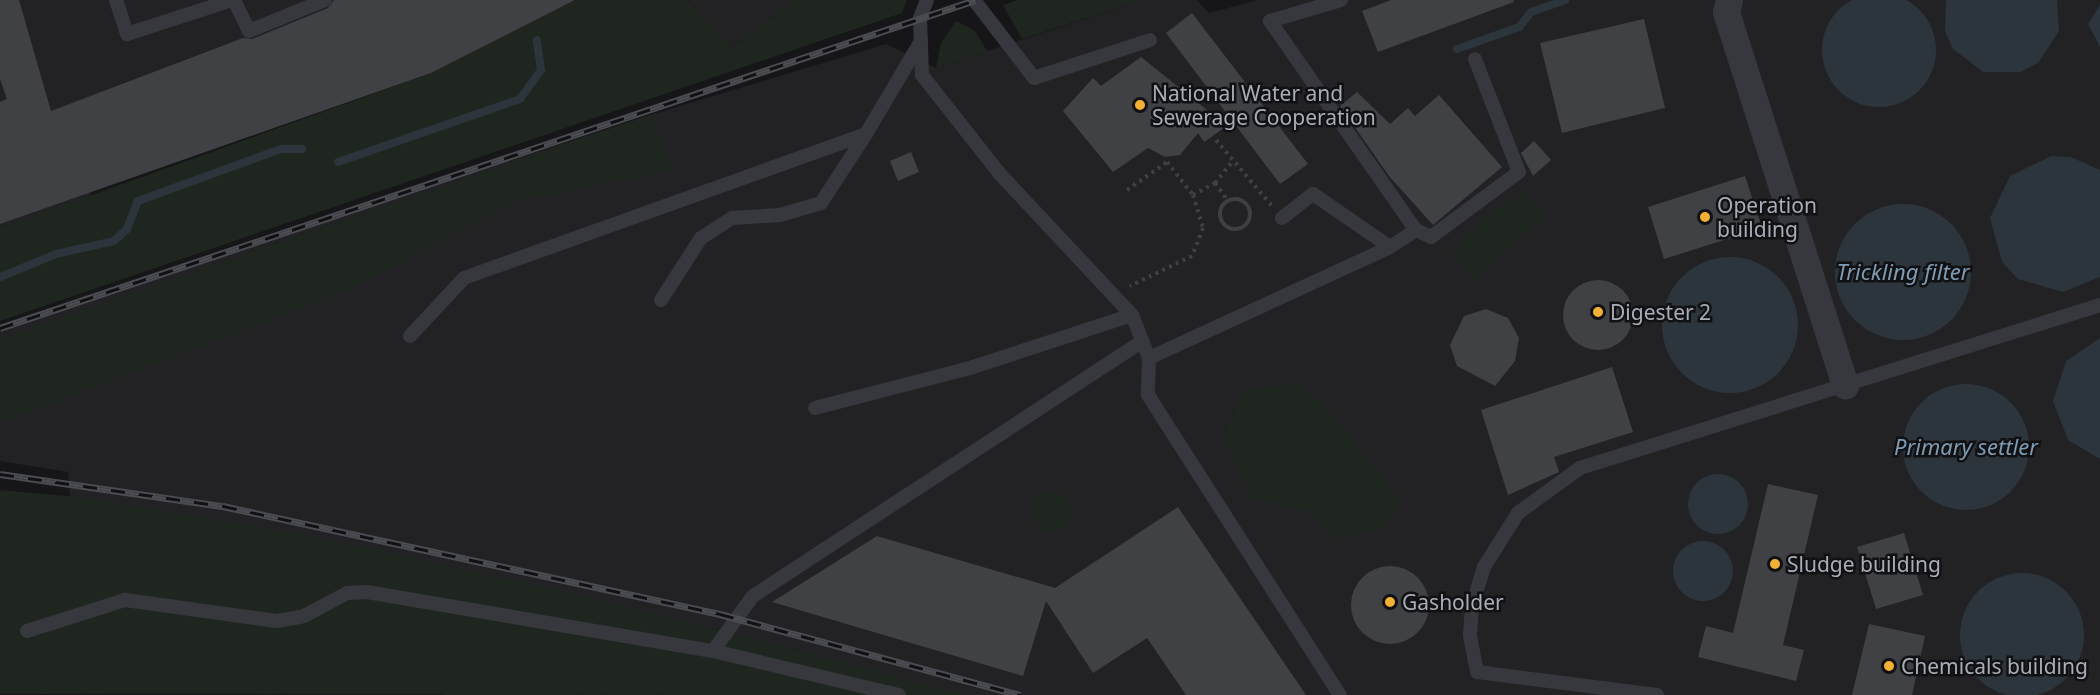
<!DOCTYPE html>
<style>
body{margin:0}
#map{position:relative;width:2100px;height:695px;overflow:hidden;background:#161618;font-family:"Noto Sans",sans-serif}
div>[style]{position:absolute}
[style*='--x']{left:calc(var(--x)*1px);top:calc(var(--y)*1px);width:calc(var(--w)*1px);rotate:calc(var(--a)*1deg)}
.built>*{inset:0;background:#222225}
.green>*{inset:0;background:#1e261f}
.round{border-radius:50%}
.water>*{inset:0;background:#2c353c}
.stream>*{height:8px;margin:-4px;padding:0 4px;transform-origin:4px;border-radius:4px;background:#2c353c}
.building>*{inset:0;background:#404145}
.path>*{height:4px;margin-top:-2px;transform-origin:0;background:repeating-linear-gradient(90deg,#3d3f44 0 3px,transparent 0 7.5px)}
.path>.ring{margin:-2px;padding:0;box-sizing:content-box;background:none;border:4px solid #3d3f44;border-radius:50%}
.lane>*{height:14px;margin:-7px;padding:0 7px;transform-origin:7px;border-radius:7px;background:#37383d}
.street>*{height:27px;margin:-13.5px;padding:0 13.5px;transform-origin:13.5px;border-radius:13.5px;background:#37383d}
.rail>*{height:7px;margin-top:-3.5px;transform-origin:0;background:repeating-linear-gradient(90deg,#111113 0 14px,#4a4c52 0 28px);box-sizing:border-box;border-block:2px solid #4a4c52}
.dots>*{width:16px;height:16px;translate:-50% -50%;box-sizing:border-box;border:3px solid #111113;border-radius:50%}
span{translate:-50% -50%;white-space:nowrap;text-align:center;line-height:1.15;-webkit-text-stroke:5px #111113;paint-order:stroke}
.poi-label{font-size:21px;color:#a8adb8}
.left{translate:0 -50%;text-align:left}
.water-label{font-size:22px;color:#7f9bb3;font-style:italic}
</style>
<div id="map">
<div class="built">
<i style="clip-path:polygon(0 0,526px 0,88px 186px,92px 196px,0 228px)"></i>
<i style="clip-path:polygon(687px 0,795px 0,733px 48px)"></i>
<i style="clip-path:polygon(1141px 0,1197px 0,1209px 13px,1258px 0,2100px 0,2100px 695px,447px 695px,71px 506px,68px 472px,0 461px,0 329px,650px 115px,886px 44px,936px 68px)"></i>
</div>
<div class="green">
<i style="clip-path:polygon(575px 0,687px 0,733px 48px,795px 0,907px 0,902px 13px,0 321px,0 228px,431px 73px)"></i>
<i style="clip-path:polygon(1017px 0,1141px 0,1022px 39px,1003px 5px)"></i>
<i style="clip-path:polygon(956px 21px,975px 31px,987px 51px,936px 68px,941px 43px)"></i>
<i style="clip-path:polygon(650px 115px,673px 170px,516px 201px,348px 290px,0 423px,0 339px)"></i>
<i style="clip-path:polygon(1525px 191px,1546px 215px,1474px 279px,1451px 254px,1487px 216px)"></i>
<i style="clip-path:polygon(1291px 382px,1324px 404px,1400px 500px,1384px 527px,1339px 539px,1303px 509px,1252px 498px,1223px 436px,1244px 393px)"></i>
<i style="clip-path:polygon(0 490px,89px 498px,321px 538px,601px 600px,967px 695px,0 694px)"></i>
<i class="round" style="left:1032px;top:491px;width:40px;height:40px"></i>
</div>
<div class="water">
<i class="round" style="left:1822px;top:-7px;width:114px;height:114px"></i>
<i style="clip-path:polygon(1946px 0,2057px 0,2059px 31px,2038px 63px,2021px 72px,1983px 72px,1953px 49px,1945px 31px)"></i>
<i style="clip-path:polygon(2100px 5px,2100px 47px,2088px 24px)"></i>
<i style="clip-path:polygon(2051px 156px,2071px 157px,2100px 170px,2100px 277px,2063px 292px,2018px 279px,2002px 262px,1990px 218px,2010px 176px)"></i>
<i class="round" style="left:1835px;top:204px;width:136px;height:136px"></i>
<i class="round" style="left:1662px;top:257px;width:136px;height:136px"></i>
<i style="clip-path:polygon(2100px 338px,2100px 459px,2068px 440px,2053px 401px,2066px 361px)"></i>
<i class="round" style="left:1903px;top:384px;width:126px;height:126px"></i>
<i class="round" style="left:1688px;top:474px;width:60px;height:60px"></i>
<i class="round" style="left:1673px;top:541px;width:60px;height:60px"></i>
<i class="round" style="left:1960px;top:573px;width:124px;height:124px"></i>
</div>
<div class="stream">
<i style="--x:1457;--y:49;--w:66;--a:-19.5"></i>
<i style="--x:1519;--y:27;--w:19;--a:-51"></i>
<i style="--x:1531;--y:12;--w:36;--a:-19"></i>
<i style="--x:338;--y:162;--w:193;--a:-19.1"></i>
<i style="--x:520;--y:99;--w:36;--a:-54"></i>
<i style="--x:541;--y:70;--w:30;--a:-98"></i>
<i style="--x:0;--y:277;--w:61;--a:-22.3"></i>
<i style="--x:56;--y:254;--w:59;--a:-12.6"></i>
<i style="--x:114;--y:241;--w:18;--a:-43"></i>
<i style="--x:127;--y:229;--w:30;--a:-69"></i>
<i style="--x:138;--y:201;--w:152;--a:-20"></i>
<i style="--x:281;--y:149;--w:21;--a:0"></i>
</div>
<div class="building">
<i style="clip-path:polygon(0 0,19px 0,51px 111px,243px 38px,252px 39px,328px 8px,334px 0,575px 0,431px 73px,0 224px,0 102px,7px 99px,0 79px)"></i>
<i style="clip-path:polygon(1391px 0,1513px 0,1514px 2px,1378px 52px,1362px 11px)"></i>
<i style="clip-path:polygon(1192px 13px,1308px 164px,1280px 184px,1166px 33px)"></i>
<i style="clip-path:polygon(1644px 19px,1665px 108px,1562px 133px,1540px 43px)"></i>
<i style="clip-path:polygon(1141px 57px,1227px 126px,1204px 142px,1198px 133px,1180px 155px,1165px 157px,1148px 148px,1113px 172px,1063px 111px,1093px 78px,1101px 86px)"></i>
<i style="clip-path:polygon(1357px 92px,1390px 124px,1408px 108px,1415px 116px,1439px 95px,1502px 167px,1433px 225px,1389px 176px,1340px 106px)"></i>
<i style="clip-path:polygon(1534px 141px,1551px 160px,1533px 176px,1521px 153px)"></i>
<i style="clip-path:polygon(911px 152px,919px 172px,898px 181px,890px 161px)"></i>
<i style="clip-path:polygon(1745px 176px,1762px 228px,1664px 259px,1648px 207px)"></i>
<i class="round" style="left:1563px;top:280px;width:70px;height:70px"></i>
<i style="clip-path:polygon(1486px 309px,1508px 318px,1519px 338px,1515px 361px,1495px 386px,1457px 366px,1450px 345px,1464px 316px)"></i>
<i style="clip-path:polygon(1612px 367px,1633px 432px,1554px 457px,1559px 472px,1508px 495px,1481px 410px)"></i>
<i style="clip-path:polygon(1768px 484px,1818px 495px,1783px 645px,1804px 650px,1796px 681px,1698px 657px,1706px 626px,1733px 633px)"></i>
<i style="clip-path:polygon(1178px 507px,1306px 695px,1186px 695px,1147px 638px,1093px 673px,1046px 601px,1023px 676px,772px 602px,877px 536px,1055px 588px)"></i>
<i style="clip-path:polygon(1904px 533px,1923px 595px,1876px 609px,1857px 547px)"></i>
<i class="round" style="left:1351px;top:566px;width:78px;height:78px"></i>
<i style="clip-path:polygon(1869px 624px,1925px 636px,1912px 695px,1852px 695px)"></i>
</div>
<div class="path">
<i style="--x:1216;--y:140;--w:87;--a:49.7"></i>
<i style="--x:1215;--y:183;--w:22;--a:54"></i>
<i style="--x:1127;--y:190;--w:49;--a:-35"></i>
<i style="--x:1167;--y:162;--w:42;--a:51.8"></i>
<i style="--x:1193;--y:195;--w:34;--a:73"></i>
<i style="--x:1203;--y:228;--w:30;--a:111"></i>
<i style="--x:1192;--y:256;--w:69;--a:154.2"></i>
<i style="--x:1193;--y:195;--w:25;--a:-29"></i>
<i style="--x:1215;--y:183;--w:28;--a:-51"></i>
<i class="ring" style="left:1220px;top:199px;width:26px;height:26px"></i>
</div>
<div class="lane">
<i style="--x:116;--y:0;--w:36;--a:72"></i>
<i style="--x:127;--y:34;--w:110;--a:-17.9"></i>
<i style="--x:234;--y:0;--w:34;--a:64"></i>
<i style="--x:249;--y:31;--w:82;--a:-22.2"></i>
<i style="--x:927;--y:0;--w:19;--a:111"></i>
<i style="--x:920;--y:18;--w:57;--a:88"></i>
<i style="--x:922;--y:75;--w:125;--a:51.8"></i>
<i style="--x:999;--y:173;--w:195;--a:46.9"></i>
<i style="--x:1132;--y:315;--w:46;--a:68.4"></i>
<i style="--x:1149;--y:358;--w:37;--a:92"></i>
<i style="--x:1148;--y:395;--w:356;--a:57.4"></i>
<i style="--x:974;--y:0;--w:98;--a:52.4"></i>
<i style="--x:1034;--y:78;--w:122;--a:-18.1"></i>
<i style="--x:1341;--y:0;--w:74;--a:163.5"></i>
<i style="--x:1270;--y:21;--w:255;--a:55.1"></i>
<i style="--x:1416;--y:230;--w:17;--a:25"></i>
<i style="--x:1431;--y:237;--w:109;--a:-36.5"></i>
<i style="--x:1519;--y:172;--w:121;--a:-111.3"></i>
<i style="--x:1282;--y:218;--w:39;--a:-38"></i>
<i style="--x:1313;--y:194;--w:93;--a:34.5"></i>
<i style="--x:661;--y:300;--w:74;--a:-57.2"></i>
<i style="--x:701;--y:238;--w:37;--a:-33"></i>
<i style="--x:732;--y:218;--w:48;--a:-3.6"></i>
<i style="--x:780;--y:215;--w:43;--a:-16.3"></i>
<i style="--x:821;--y:203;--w:82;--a:-56.9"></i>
<i style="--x:410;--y:336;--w:79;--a:-47"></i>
<i style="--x:464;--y:278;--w:427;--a:-19.7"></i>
<i style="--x:866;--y:134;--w:108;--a:-59.4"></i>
<i style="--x:1149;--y:358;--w:265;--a:-24.7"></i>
<i style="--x:1390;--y:247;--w:31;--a:-33"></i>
<i style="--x:815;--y:408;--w:163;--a:-14.5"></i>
<i style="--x:973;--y:367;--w:167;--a:-18.1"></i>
<i style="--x:27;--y:631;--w:103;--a:-17.6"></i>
<i style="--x:125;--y:600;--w:153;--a:7.9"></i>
<i style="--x:277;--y:621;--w:27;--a:-10"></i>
<i style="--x:304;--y:616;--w:49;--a:-28.1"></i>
<i style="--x:347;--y:593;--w:20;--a:-3"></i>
<i style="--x:367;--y:592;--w:351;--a:9.7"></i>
<i style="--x:713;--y:651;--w:68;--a:-54"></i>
<i style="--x:753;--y:596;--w:465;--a:-33.2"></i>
<i style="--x:713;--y:651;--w:191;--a:13.3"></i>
<i style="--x:1657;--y:695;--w:181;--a:-172.7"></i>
<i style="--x:1477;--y:672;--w:38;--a:-101"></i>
<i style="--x:1470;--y:635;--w:29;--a:-86"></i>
<i style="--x:1472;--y:606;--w:41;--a:-72.9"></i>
<i style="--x:1484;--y:567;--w:64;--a:-57.8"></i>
<i style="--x:1518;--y:513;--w:77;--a:-36"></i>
<i style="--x:1580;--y:468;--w:545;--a:-17.4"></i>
</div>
<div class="street">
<i style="--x:1729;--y:0;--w:12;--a:104"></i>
<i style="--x:1726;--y:12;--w:392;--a:72.3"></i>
</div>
<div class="rail">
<i style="--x:0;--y:328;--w:1029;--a:-18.59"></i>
<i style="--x:0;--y:474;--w:225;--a:8.2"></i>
<i style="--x:223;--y:506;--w:509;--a:12.26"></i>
<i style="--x:720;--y:614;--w:311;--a:15.1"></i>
</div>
<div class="dots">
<i style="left:1140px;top:105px;background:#f2b134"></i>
<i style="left:1705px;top:217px;background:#f2b134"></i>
<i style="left:1598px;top:312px;background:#f2b134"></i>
<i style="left:1775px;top:564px;background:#f2b134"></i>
<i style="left:1390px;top:602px;background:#f2b134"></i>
<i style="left:1889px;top:666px;background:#f2b134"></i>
</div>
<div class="poi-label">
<span class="left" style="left:1152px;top:105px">National Water and<br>Sewerage Cooperation</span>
<span class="left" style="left:1717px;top:217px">Operation<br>building</span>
<span class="left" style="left:1610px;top:312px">Digester 2</span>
<span class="left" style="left:1787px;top:564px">Sludge building</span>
<span class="left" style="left:1402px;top:602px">Gasholder</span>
<span class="left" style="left:1901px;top:666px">Chemicals building</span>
</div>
<div class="water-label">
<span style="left:1903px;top:272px">Trickling filter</span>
<span style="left:1966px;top:447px">Primary settler</span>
</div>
</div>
